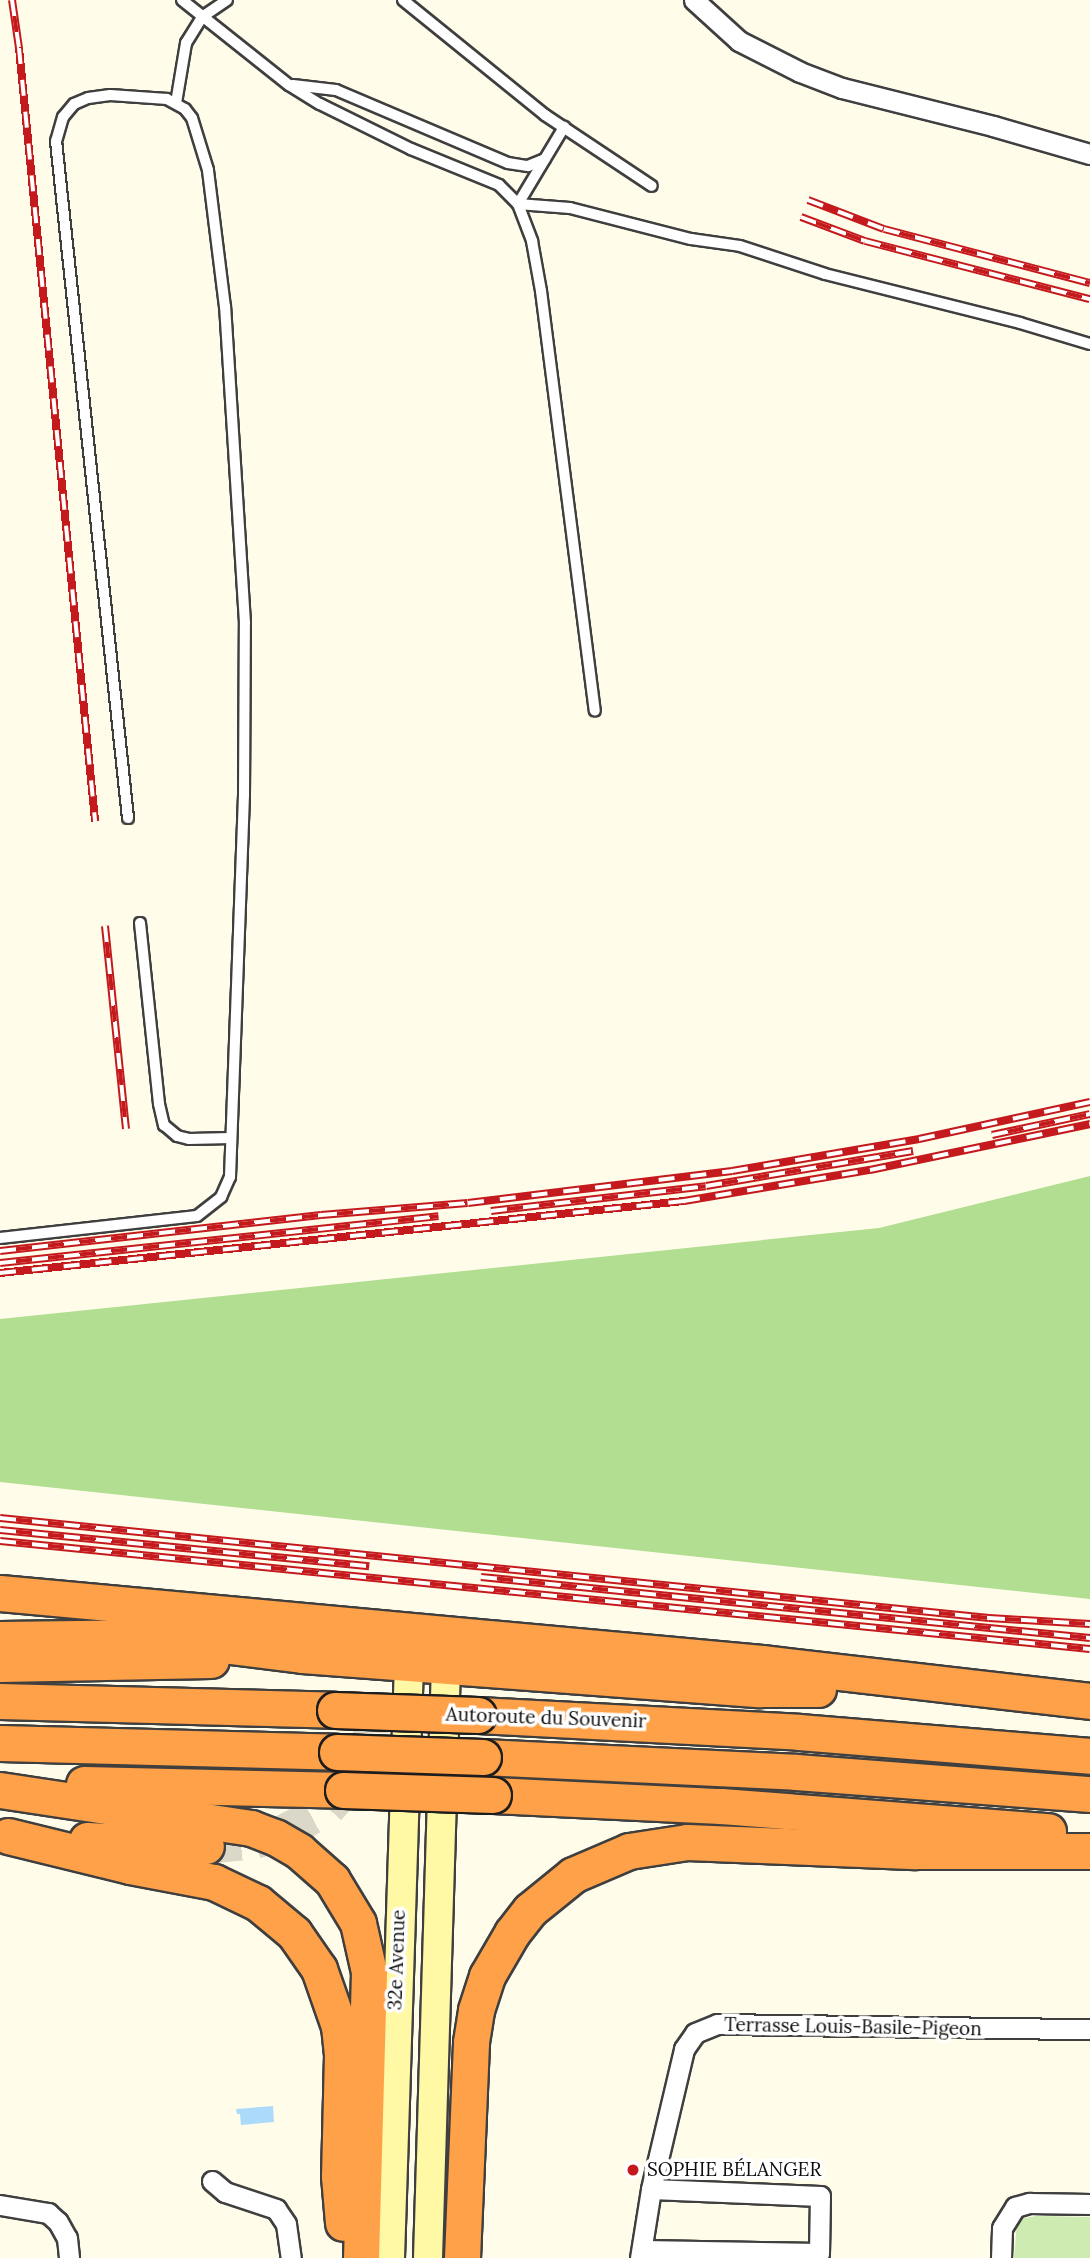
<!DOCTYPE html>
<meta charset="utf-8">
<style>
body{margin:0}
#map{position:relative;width:1090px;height:2258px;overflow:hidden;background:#fffcea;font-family:Lora,serif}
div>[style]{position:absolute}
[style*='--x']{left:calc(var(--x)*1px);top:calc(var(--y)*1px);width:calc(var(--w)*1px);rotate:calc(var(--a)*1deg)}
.green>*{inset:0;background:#ceecb2}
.forest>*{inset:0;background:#b1de90}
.water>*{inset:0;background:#abdafb}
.motorway-tunnel>*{height:35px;margin-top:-17.5px;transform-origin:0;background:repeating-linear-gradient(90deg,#dbd8c9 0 35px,transparent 0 53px)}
.roads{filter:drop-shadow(2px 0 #3f3f3f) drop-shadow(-2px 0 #3f3f3f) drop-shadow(0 2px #3f3f3f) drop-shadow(0 -2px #3f3f3f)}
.service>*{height:10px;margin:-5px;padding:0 5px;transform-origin:5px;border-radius:5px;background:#fff}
.minor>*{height:19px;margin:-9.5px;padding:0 9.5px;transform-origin:9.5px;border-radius:9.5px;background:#fff}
.secondary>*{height:28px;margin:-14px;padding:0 14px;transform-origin:14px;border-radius:14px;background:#fff8a5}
.motorway>*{height:35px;margin:-17.5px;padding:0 17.5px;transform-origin:17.5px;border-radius:17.5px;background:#ffa148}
.rail>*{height:8px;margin-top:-4px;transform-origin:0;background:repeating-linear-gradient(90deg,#fff 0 16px,#c51a1d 0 32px);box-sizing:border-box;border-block:2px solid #c51a1d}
.bridges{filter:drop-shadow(2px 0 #1d1d1d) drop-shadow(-2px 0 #1d1d1d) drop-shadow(0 2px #1d1d1d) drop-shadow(0 -2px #1d1d1d)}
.motorway-bridge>*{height:35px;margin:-17.5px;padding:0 17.5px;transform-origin:17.5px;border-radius:17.5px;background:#ffa148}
.dots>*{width:19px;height:19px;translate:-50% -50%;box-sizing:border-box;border:4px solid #fff;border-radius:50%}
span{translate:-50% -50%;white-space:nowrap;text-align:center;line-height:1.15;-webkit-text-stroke:7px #fff;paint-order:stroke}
.street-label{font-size:19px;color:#0c0c0c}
.poi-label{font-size:19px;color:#0c0c0c}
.left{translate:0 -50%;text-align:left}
</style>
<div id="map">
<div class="green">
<i style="clip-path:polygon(1036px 2216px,1090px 2217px,1090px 2258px,1014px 2258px,1017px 2223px,1020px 2219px)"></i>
</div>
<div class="forest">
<i style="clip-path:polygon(1090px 1176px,1090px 1599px,0 1482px,0 1319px,879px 1228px)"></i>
</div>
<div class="water">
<i style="clip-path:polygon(273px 2106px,274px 2122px,241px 2125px,240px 2114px,237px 2114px,236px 2109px)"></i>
</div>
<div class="motorway-tunnel">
<i style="--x:206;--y:1846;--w:49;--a:-5.8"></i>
<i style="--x:255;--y:1841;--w:27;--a:-17"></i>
<i style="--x:281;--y:1833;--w:53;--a:-28"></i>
<i style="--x:328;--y:1808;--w:27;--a:-48"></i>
<i style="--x:346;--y:1788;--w:31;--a:-58"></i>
<i style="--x:362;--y:1762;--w:31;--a:-73"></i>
<i style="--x:371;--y:1732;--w:43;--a:-87.3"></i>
</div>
<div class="roads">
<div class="service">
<i style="--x:182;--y:0;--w:137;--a:38.5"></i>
<i style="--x:289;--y:85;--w:36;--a:32"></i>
<i style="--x:320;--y:104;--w:102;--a:26.3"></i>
<i style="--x:411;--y:149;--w:95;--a:22.2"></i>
<i style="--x:499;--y:185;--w:27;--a:45"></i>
<i style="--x:518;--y:204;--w:40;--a:69"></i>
<i style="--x:532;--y:241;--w:51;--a:79.8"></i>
<i style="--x:541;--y:291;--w:423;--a:82.7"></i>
<i style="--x:403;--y:0;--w:183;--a:39"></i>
<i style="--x:545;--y:115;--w:128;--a:33.6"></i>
<i style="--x:293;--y:85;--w:43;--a:6.6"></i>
<i style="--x:336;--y:90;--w:187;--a:23"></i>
<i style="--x:508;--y:163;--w:20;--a:9"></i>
<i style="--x:528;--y:166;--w:18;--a:-22"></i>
<i style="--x:176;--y:103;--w:61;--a:-80.5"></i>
<i style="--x:186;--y:43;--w:31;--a:-58"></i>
<i style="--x:202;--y:17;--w:30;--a:-34"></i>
<i style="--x:518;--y:204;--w:52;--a:4.4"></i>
<i style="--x:570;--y:208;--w:125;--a:14.4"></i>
<i style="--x:691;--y:239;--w:49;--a:8.1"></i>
<i style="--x:740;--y:246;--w:89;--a:18.2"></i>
<i style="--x:825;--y:274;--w:201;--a:14.1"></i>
<i style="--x:1020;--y:323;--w:73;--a:16.7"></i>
<i style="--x:518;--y:204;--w:90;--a:-59.1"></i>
<i style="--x:140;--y:923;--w:182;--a:84"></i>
<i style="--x:159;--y:1104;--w:22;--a:77"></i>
<i style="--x:164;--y:1125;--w:17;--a:40"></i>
<i style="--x:177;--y:1136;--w:12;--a:14"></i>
<i style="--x:189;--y:1139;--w:42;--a:-1.4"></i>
<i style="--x:0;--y:1238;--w:198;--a:-6.4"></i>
<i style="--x:197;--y:1216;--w:31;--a:-38"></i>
<i style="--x:221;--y:1197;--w:22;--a:-66"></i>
<i style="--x:230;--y:1177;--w:382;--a:-87.9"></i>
<i style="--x:244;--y:795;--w:172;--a:-89.7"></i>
<i style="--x:245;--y:623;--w:317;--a:-93.6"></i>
<i style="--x:225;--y:307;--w:138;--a:-97.1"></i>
<i style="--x:208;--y:170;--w:54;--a:-107.1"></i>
<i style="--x:192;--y:118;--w:11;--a:-128"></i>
<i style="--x:185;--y:109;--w:21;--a:-151"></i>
<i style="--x:167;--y:99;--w:57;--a:-176"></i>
<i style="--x:110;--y:95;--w:22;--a:172"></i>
<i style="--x:88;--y:98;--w:15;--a:157"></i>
<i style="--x:74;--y:104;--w:17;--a:130"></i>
<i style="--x:63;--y:117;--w:25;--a:106"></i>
<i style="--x:56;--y:141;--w:681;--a:83.93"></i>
</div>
<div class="minor">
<i style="--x:694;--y:0;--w:61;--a:42.3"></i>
<i style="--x:739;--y:41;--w:68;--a:26.9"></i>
<i style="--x:800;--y:72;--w:45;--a:20.9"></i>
<i style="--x:842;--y:88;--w:156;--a:14.1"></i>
<i style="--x:993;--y:126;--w:101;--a:16.1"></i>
<i style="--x:212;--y:2181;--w:17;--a:40"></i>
<i style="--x:225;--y:2192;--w:54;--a:18.4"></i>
<i style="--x:276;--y:2209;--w:18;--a:56"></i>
<i style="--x:286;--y:2224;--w:34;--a:82"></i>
<i style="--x:0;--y:2205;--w:49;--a:9.5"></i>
<i style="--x:48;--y:2213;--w:13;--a:42"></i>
<i style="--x:58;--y:2222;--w:18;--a:61"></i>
<i style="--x:67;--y:2238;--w:20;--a:84"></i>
<i style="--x:642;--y:2250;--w:177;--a:1"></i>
<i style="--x:819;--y:2253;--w:57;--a:-89"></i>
<i style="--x:820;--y:2196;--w:169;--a:-177.6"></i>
<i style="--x:640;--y:2258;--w:70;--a:-80.9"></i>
<i style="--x:651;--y:2189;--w:144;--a:-76.7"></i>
<i style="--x:684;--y:2049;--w:19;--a:-55"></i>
<i style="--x:695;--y:2033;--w:24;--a:-22"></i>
<i style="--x:717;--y:2024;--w:373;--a:0.8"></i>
<i style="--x:1001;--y:2258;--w:30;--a:-88"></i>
<i style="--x:1002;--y:2228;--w:25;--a:-58"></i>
<i style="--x:1015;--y:2207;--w:15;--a:-16"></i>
<i style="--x:1029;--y:2203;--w:61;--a:0.9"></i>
</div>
<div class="secondary">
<i style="--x:390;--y:2258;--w:596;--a:-88.17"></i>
<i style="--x:428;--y:2258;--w:593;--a:-88.26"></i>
</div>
<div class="motorway">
<i style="--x:0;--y:1593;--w:765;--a:5.25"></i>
<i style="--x:762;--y:1663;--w:330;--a:6.6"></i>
<i style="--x:0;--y:1639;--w:158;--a:-0.7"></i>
<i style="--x:158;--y:1637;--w:145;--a:7.1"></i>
<i style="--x:302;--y:1655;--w:458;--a:4.3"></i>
<i style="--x:759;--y:1689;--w:59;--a:0"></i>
<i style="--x:0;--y:1664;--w:211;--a:-1.1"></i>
<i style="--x:0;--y:1701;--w:335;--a:1.5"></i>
<i style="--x:478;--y:1715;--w:321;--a:3"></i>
<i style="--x:799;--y:1732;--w:292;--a:4.7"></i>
<i style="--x:0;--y:1743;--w:337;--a:1.5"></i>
<i style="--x:483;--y:1757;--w:313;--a:2.7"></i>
<i style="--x:796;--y:1772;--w:295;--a:4.3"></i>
<i style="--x:84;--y:1784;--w:259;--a:1.3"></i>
<i style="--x:0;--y:1790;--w:254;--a:8.6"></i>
<i style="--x:251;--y:1828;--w:26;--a:21"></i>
<i style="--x:275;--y:1837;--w:28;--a:30"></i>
<i style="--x:299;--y:1851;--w:44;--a:41.3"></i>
<i style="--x:332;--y:1880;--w:50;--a:58.8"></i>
<i style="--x:358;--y:1923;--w:50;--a:77.3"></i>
<i style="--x:369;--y:1972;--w:286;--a:91.6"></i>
<i style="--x:493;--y:1795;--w:228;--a:2.8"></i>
<i style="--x:721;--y:1806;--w:328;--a:4.4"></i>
<i style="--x:8;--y:1836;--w:126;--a:13.8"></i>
<i style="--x:130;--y:1866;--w:86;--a:10.8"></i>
<i style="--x:214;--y:1882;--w:49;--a:25.5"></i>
<i style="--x:258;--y:1903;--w:47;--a:39.8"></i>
<i style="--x:294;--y:1933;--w:44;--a:55.2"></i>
<i style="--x:319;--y:1969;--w:60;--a:70.7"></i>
<i style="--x:339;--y:2026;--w:29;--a:84"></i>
<i style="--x:342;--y:2055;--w:121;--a:91.4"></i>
<i style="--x:339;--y:2176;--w:47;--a:85.1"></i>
<i style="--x:87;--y:1840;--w:119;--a:2.9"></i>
<i style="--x:462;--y:2258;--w:216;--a:-87.6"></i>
<i style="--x:471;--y:2042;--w:32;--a:-81"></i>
<i style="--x:476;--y:2010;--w:36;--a:-72"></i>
<i style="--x:487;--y:1976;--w:50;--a:-59.8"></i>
<i style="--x:512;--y:1933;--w:29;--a:-52"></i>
<i style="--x:530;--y:1910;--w:55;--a:-39.1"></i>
<i style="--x:573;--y:1875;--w:61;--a:-23.2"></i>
<i style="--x:629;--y:1851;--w:59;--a:-8.8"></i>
<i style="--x:687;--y:1842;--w:229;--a:2.3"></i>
<i style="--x:916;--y:1851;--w:174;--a:0"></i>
</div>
</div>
<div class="rail">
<i style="--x:12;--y:0;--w:49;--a:81.7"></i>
<i style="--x:19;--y:48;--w:777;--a:84.38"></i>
<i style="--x:808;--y:200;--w:81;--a:20.9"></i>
<i style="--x:884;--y:229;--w:213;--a:14.7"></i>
<i style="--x:801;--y:217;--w:68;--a:20.6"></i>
<i style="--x:865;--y:241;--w:232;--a:14.5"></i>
<i style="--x:105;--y:926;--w:204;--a:84.1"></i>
<i style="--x:992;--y:1135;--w:100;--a:-12.1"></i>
<i style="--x:491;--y:1211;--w:216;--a:-6.6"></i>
<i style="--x:706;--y:1186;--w:210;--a:-9.6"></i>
<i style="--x:0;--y:1251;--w:323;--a:-6.4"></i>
<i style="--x:321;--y:1215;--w:147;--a:-4.7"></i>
<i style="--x:468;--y:1203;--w:266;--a:-6.9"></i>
<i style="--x:732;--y:1171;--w:190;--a:-9.7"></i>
<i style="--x:919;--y:1139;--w:175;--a:-12.2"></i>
<i style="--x:0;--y:1263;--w:441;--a:-6.1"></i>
<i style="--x:0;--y:1273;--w:688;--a:-6.01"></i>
<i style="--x:684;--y:1201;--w:189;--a:-9.5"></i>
<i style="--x:870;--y:1170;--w:225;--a:-11.8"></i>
<i style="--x:0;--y:1518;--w:994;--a:5.77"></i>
<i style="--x:989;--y:1618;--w:101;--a:3.4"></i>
<i style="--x:0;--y:1530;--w:371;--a:5.6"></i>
<i style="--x:0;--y:1541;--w:1095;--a:5.66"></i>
<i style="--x:481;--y:1577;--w:612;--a:5.72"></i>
</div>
<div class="bridges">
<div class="motorway-bridge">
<i style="--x:335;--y:1710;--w:143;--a:2"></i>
<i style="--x:337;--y:1752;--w:146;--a:2"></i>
<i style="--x:343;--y:1790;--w:150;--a:1.9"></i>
</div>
</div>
<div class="dots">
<i style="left:633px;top:2170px;background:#c51a1d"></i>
</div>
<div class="street-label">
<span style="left:546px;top:1718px;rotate:2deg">Autoroute du Souvenir</span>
<span style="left:397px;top:1960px;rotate:-88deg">32e Avenue</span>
<span style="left:853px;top:2027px;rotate:1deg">Terrasse Louis-Basile-Pigeon</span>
</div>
<div class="poi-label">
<span class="left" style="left:647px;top:2170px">SOPHIE BÉLANGER</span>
</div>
</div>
